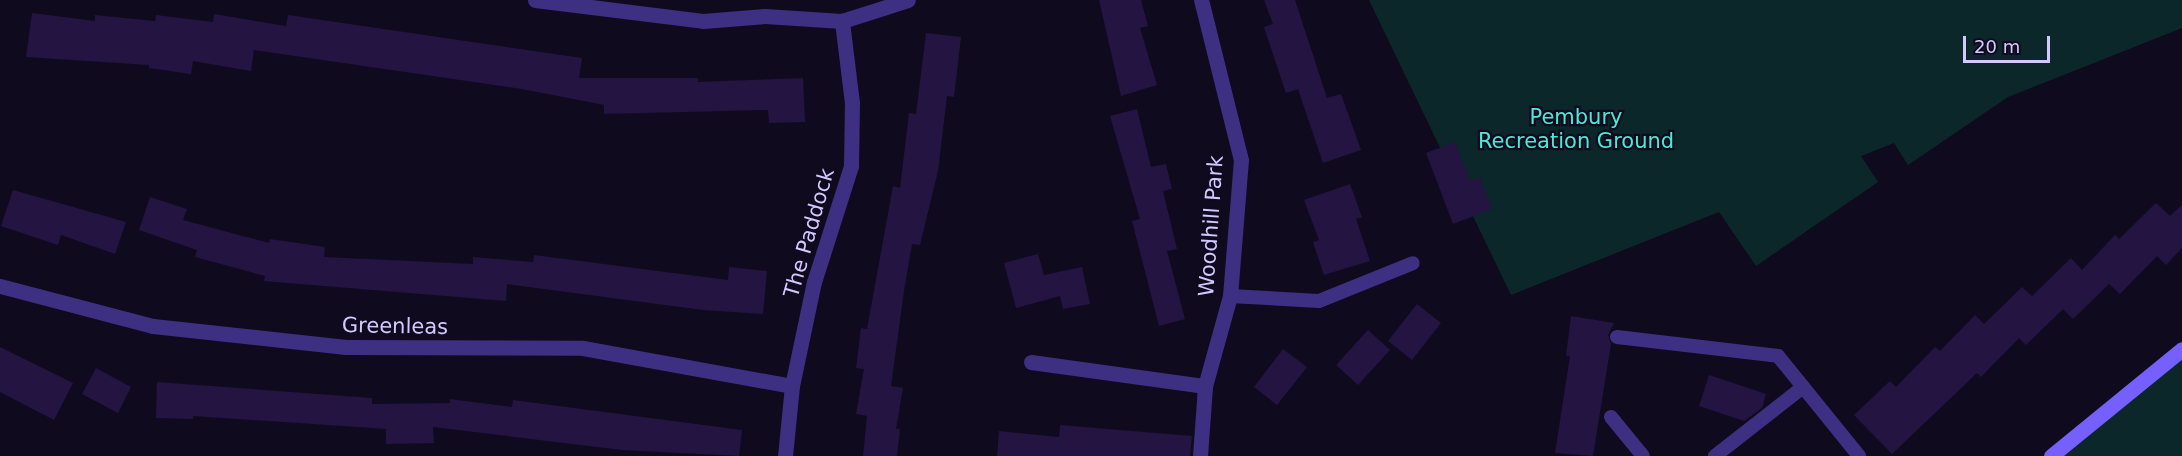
<!DOCTYPE html>
<style>
body{margin:0}
#map{position:relative;width:2182px;height:456px;overflow:hidden;background:#100a1f;font-family:"DejaVu Sans",sans-serif}
div>[style]{position:absolute}
[style*='--x']{left:calc(var(--x)*1px);top:calc(var(--y)*1px);width:calc(var(--w)*1px);rotate:calc(var(--a)*1deg)}
.green>*{inset:0;background:#0c2729}
.building>*{inset:0;background:#231442}
.lane>*{height:14px;margin:-7px;padding:0 7px;transform-origin:7px;border-radius:7px;background:#3d3083}
.street>*{height:15px;margin:-7.5px;padding:0 7.5px;transform-origin:7.5px;border-radius:7.5px;background:#3d3083}
.secondary>*{height:15px;margin:-7.5px;padding:0 7.5px;transform-origin:7.5px;border-radius:7.5px;background:#765fff}
span{translate:-50% -50%;white-space:nowrap;text-align:center;line-height:1.15;-webkit-text-stroke:4.5px #100a1f;paint-order:stroke}
.park-label{font-size:21px;color:#48ebd6}
.street-label{font-size:21px;color:#d5c8ff}
.scale{position:absolute;left:1963px;top:36px;width:87px;height:27px;box-sizing:border-box;border:3px solid #d5c8ff;border-top:0;padding-left:8px;font-size:18px;line-height:21px;white-space:nowrap;color:#d5c8ff;-webkit-text-stroke:4px #100a1f;paint-order:stroke}
</style>
<div id="map">
<div class="green">
<i style="clip-path:polygon(1369px 0,2182px 0,2182px 28px,2008px 97px,1908px 165px,1894px 143px,1861px 156px,1878px 182px,1756px 266px,1719px 212px,1511px 295px)"></i>
<i style="clip-path:polygon(2182px 349px,2182px 456px,2051px 456px)"></i>
</div>
<div class="building">
<i style="clip-path:polygon(1099px 0,1141px 0,1148px 26px,1140px 28px,1157px 85px,1121px 96px)"></i>
<i style="clip-path:polygon(1264px 0,1295px 0,1327px 98px,1341px 94px,1361px 150px,1323px 163px,1298px 89px,1286px 93px,1264px 27px,1273px 24px)"></i>
<i style="clip-path:polygon(32px 13px,95px 21px,95px 15px,155px 21px,156px 15px,213px 22px,214px 14px,286px 26px,288px 15px,582px 58px,579px 78px,698px 78px,698px 82px,803px 78px,805px 122px,769px 123px,768px 110px,604px 114px,604px 105px,522px 89px,254px 50px,251px 71px,193px 61px,191px 74px,149px 68px,149px 65px,26px 57px)"></i>
<i style="clip-path:polygon(926px 33px,961px 37px,954px 97px,947px 96px,938px 171px,920px 245px,912px 244px,904px 291px,891px 386px,903px 388px,896px 429px,900px 429px,897px 456px,863px 456px,867px 416px,856px 414px,864px 369px,856px 368px,861px 328px,867px 329px,893px 186px,900px 188px,909px 113px,916px 114px)"></i>
<i style="clip-path:polygon(1137px 109px,1151px 167px,1166px 164px,1172px 189px,1163px 191px,1177px 249px,1167px 251px,1185px 319px,1159px 326px,1132px 221px,1140px 219px,1110px 116px)"></i>
<i style="clip-path:polygon(1455px 142px,1470px 181px,1480px 177px,1492px 209px,1453px 224px,1426px 153px)"></i>
<i style="clip-path:polygon(1350px 184px,1362px 217px,1356px 219px,1370px 261px,1324px 275px,1313px 242px,1319px 240px,1304px 200px)"></i>
<i style="clip-path:polygon(13px 190px,126px 222px,115px 254px,61px 235px,58px 245px,1px 226px)"></i>
<i style="clip-path:polygon(150px 197px,187px 209px,183px 220px,269px 243px,270px 239px,325px 247px,324px 257px,473px 264px,473px 257px,533px 262px,534px 255px,728px 280px,729px 267px,767px 271px,763px 314px,703px 310px,507px 284px,506px 301px,264px 281px,265px 276px,195px 257px,197px 250px,139px 230px)"></i>
<i style="clip-path:polygon(2156px 203px,2170px 216px,2182px 205px,2182px 248px,2166px 265px,2157px 256px,2120px 294px,2109px 284px,2073px 319px,2063px 309px,2026px 345px,2019px 338px,1981px 377px,1977px 373px,1892px 454px,1854px 415px,1890px 381px,1896px 387px,1935px 347px,1940px 351px,1975px 315px,1984px 324px,2022px 287px,2032px 296px,2071px 258px,2082px 270px,2115px 235px,2119px 239px)"></i>
<i style="clip-path:polygon(1038px 254px,1044px 275px,1082px 267px,1090px 304px,1063px 309px,1060px 296px,1016px 308px,1004px 263px)"></i>
<i style="clip-path:polygon(1417px 304px,1441px 323px,1412px 360px,1388px 341px)"></i>
<i style="clip-path:polygon(1571px 316px,1614px 323px,1608px 335px,1611px 344px,1593px 456px,1555px 453px,1570px 356px,1566px 356px)"></i>
<i style="clip-path:polygon(1368px 330px,1390px 350px,1358px 385px,1336px 365px)"></i>
<i style="clip-path:polygon(0 347px,73px 383px,54px 420px,0 392px)"></i>
<i style="clip-path:polygon(1283px 349px,1307px 367px,1277px 405px,1254px 387px)"></i>
<i style="clip-path:polygon(96px 368px,131px 387px,118px 413px,82px 394px)"></i>
<i style="clip-path:polygon(1709px 375px,1766px 394px,1762px 408px,1744px 421px,1699px 406px)"></i>
<i style="clip-path:polygon(157px 382px,372px 398px,372px 404px,450px 403px,450px 399px,512px 407px,513px 400px,742px 430px,739px 456px,622px 450px,433px 427px,434px 443px,386px 444px,386px 429px,193px 416px,193px 419px,156px 418px)"></i>
<i style="clip-path:polygon(1060px 425px,1192px 436px,1190px 456px,997px 456px,999px 431px,1059px 437px)"></i>
</div>
<div class="lane">
<i style="--x:1230;--y:296;--w:89;--a:3.2"></i>
<i style="--x:1319;--y:301;--w:101;--a:-22"></i>
<i style="--x:1617;--y:337;--w:162;--a:6.7"></i>
<i style="--x:1778;--y:356;--w:129;--a:51"></i>
<i style="--x:1611;--y:417;--w:50;--a:50.6"></i>
<i style="--x:1715;--y:456;--w:112;--a:-38.1"></i>
</div>
<div class="street">
<i style="--x:535;--y:0;--w:169;--a:7.1"></i>
<i style="--x:703;--y:21;--w:62;--a:-4.6"></i>
<i style="--x:765;--y:16;--w:77;--a:3.7"></i>
<i style="--x:842;--y:21;--w:69;--a:-17.7"></i>
<i style="--x:0;--y:286;--w:158;--a:14.7"></i>
<i style="--x:153;--y:326;--w:194;--a:6.2"></i>
<i style="--x:346;--y:347;--w:237;--a:0.2"></i>
<i style="--x:583;--y:348;--w:212;--a:10.3"></i>
<i style="--x:1031;--y:362;--w:176;--a:7.9"></i>
<i style="--x:785;--y:456;--w:70;--a:-84.3"></i>
<i style="--x:792;--y:386;--w:106;--a:-78.1"></i>
<i style="--x:814;--y:282;--w:122;--a:-72.3"></i>
<i style="--x:851;--y:166;--w:63;--a:-89.1"></i>
<i style="--x:852;--y:103;--w:83;--a:-97"></i>
<i style="--x:1200;--y:456;--w:70;--a:-85.9"></i>
<i style="--x:1205;--y:386;--w:93;--a:-74.5"></i>
<i style="--x:1230;--y:296;--w:136;--a:-85.4"></i>
<i style="--x:1241;--y:160;--w:165;--a:-104"></i>
</div>
<div class="secondary">
<i style="--x:2051;--y:456;--w:169;--a:-39.2"></i>
</div>
<div class="park-label">
<span style="left:1576px;top:129px">Pembury<br>Recreation Ground</span>
</div>
<div class="street-label">
<span style="left:1211px;top:226px;rotate:-86deg">Woodhill Park</span>
<span style="left:809px;top:233px;rotate:-74deg">The Paddock</span>
<span style="left:395px;top:326px;rotate:1deg">Greenleas</span>
</div>
<div class="scale">20 m</div>
</div>
